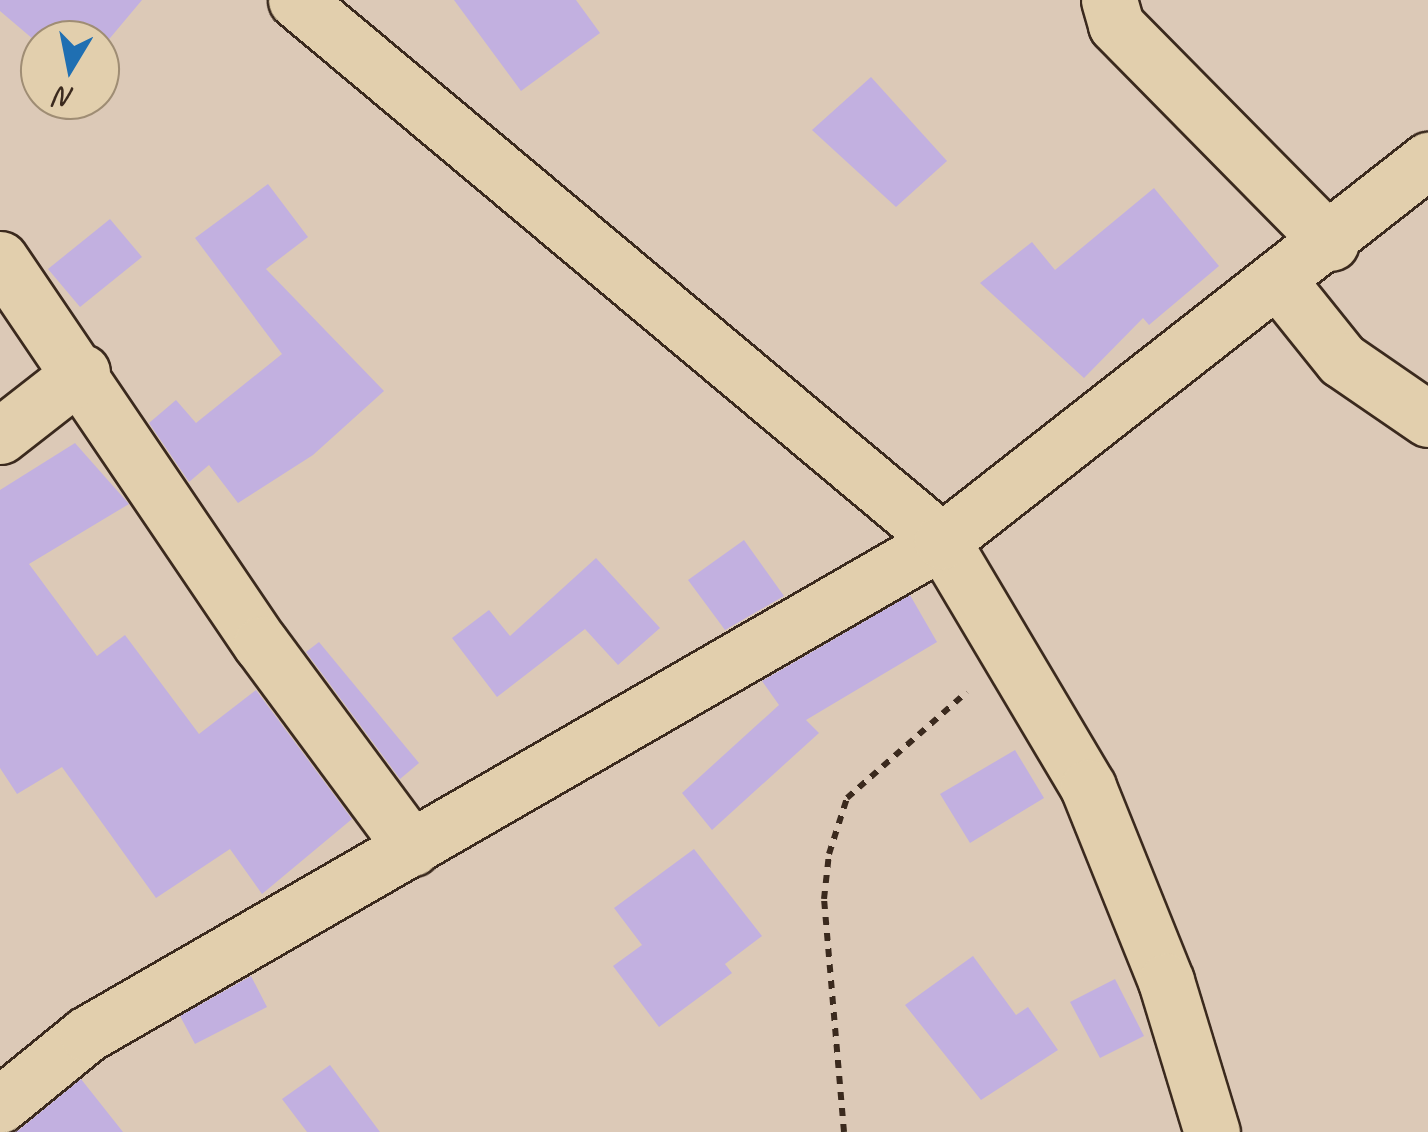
<!DOCTYPE html>
<style>
body{margin:0}
#map{position:relative;width:1428px;height:1132px;overflow:hidden;background:#dcc9b7;font-family:Caveat,sans-serif}
div>[style]{position:absolute}
[style*='--x']{left:calc(var(--x)*1px);top:calc(var(--y)*1px);width:calc(var(--w)*1px);rotate:calc(var(--a)*1deg)}
.building>*{inset:0;background:#c2b0e0}
.path>*{height:6px;margin-top:-3px;transform-origin:0;background:repeating-linear-gradient(90deg,#3b2a1e 0 8px,transparent 0 16px)}
.roads{filter:drop-shadow(2px 0 #3b2a1e) drop-shadow(-2px 0 #3b2a1e) drop-shadow(0 2px #3b2a1e) drop-shadow(0 -2px #3b2a1e)}
.minor>*{height:55px;margin:-27.5px;padding:0 27.5px;transform-origin:27.5px;border-radius:27.5px;background:#e2cfad}
span{translate:-50% -50%;white-space:nowrap;text-align:center;line-height:1.15;-webkit-text-stroke:8px #e2cfad;paint-order:stroke}
.north{position:absolute;left:20px;top:20px;width:100px;height:100px;box-sizing:border-box;background:#e2cfad;border:2px solid #9f8d74;border-radius:50%;rotate:190deg;font-size:28px;font-weight:700;line-height:40px;text-align:center;color:#3b2a1e}
.north::after{content:'';display:block;margin:auto;width:35px;height:45px;background:#1f6fb2;clip-path:polygon(50% 0,100% 100%,50% 72%,0 100%)}
</style>
<div id="map">
<div class="building">
<i style="clip-path:polygon(0 0,142px 0,100px 50px,100px 40px,40px 45px,0 11px)"></i>
<i style="clip-path:polygon(454px 0,576px 0,600px 33px,521px 91px)"></i>
<i style="clip-path:polygon(871px 77px,947px 161px,896px 207px,812px 130px)"></i>
<i style="clip-path:polygon(268px 184px,308px 237px,266px 269px,384px 391px,313px 455px,238px 503px,209px 465px,189px 482px,149px 423px,176px 400px,196px 423px,282px 354px,195px 238px)"></i>
<i style="clip-path:polygon(1154px 188px,1219px 266px,1149px 325px,1143px 318px,1084px 378px,980px 283px,1032px 242px,1055px 270px)"></i>
<i style="clip-path:polygon(110px 219px,142px 257px,80px 307px,48px 269px)"></i>
<i style="clip-path:polygon(75px 443px,129px 504px,29px 564px,97px 656px,125px 635px,199px 734px,256px 690px,352px 819px,262px 894px,230px 849px,156px 898px,62px 767px,17px 794px,0 768px,0 490px)"></i>
<i style="clip-path:polygon(744px 540px,784px 596px,725px 630px,688px 580px)"></i>
<i style="clip-path:polygon(596px 558px,660px 628px,618px 665px,585px 629px,497px 697px,452px 638px,489px 610px,510px 636px)"></i>
<i style="clip-path:polygon(910px 595px,937px 642px,806px 720px,819px 733px,712px 830px,682px 793px,779px 705px,762px 681px)"></i>
<i style="clip-path:polygon(319px 642px,419px 763px,400px 779px,306px 652px)"></i>
<i style="clip-path:polygon(1015px 750px,1044px 798px,970px 843px,940px 794px)"></i>
<i style="clip-path:polygon(694px 849px,762px 936px,725px 964px,732px 973px,659px 1027px,613px 966px,642px 945px,614px 908px)"></i>
<i style="clip-path:polygon(973px 956px,1016px 1015px,1028px 1007px,1058px 1050px,981px 1100px,905px 1005px)"></i>
<i style="clip-path:polygon(251px 976px,267px 1007px,195px 1044px,180px 1016px)"></i>
<i style="clip-path:polygon(1115px 979px,1144px 1036px,1100px 1058px,1070px 1002px)"></i>
<i style="clip-path:polygon(330px 1065px,380px 1132px,307px 1132px,282px 1099px)"></i>
<i style="clip-path:polygon(81px 1079px,123px 1132px,14px 1132px,20px 1129px)"></i>
</div>
<div class="path">
<i style="--x:844;--y:1132;--w:234;--a:-94.9"></i>
<i style="--x:824;--y:899;--w:45;--a:-83.7"></i>
<i style="--x:829;--y:854;--w:59;--a:-72.2"></i>
<i style="--x:847;--y:798;--w:160;--a:-41.5"></i>
</div>
<div class="roads">
<div class="minor">
<i style="--x:296;--y:0;--w:843;--a:39.94"></i>
<i style="--x:942;--y:541;--w:286;--a:59.3"></i>
<i style="--x:1088;--y:787;--w:209;--a:68.1"></i>
<i style="--x:1166;--y:981;--w:158;--a:73.1"></i>
<i style="--x:1109;--y:0;--w:26;--a:74"></i>
<i style="--x:1116;--y:25;--w:306;--a:45.4"></i>
<i style="--x:0;--y:259;--w:465;--a:55.9"></i>
<i style="--x:261;--y:644;--w:254;--a:53.5"></i>
<i style="--x:1280;--y:283;--w:99;--a:51.2"></i>
<i style="--x:1342;--y:360;--w:104;--a:34.5"></i>
<i style="--x:0;--y:436;--w:104;--a:-38"></i>
<i style="--x:0;--y:1105;--w:112;--a:-39.2"></i>
<i style="--x:87;--y:1034;--w:987;--a:-29.97"></i>
<i style="--x:942;--y:541;--w:618;--a:-38.09"></i>
</div>
</div>
<div class="north">N</div>
</div>
